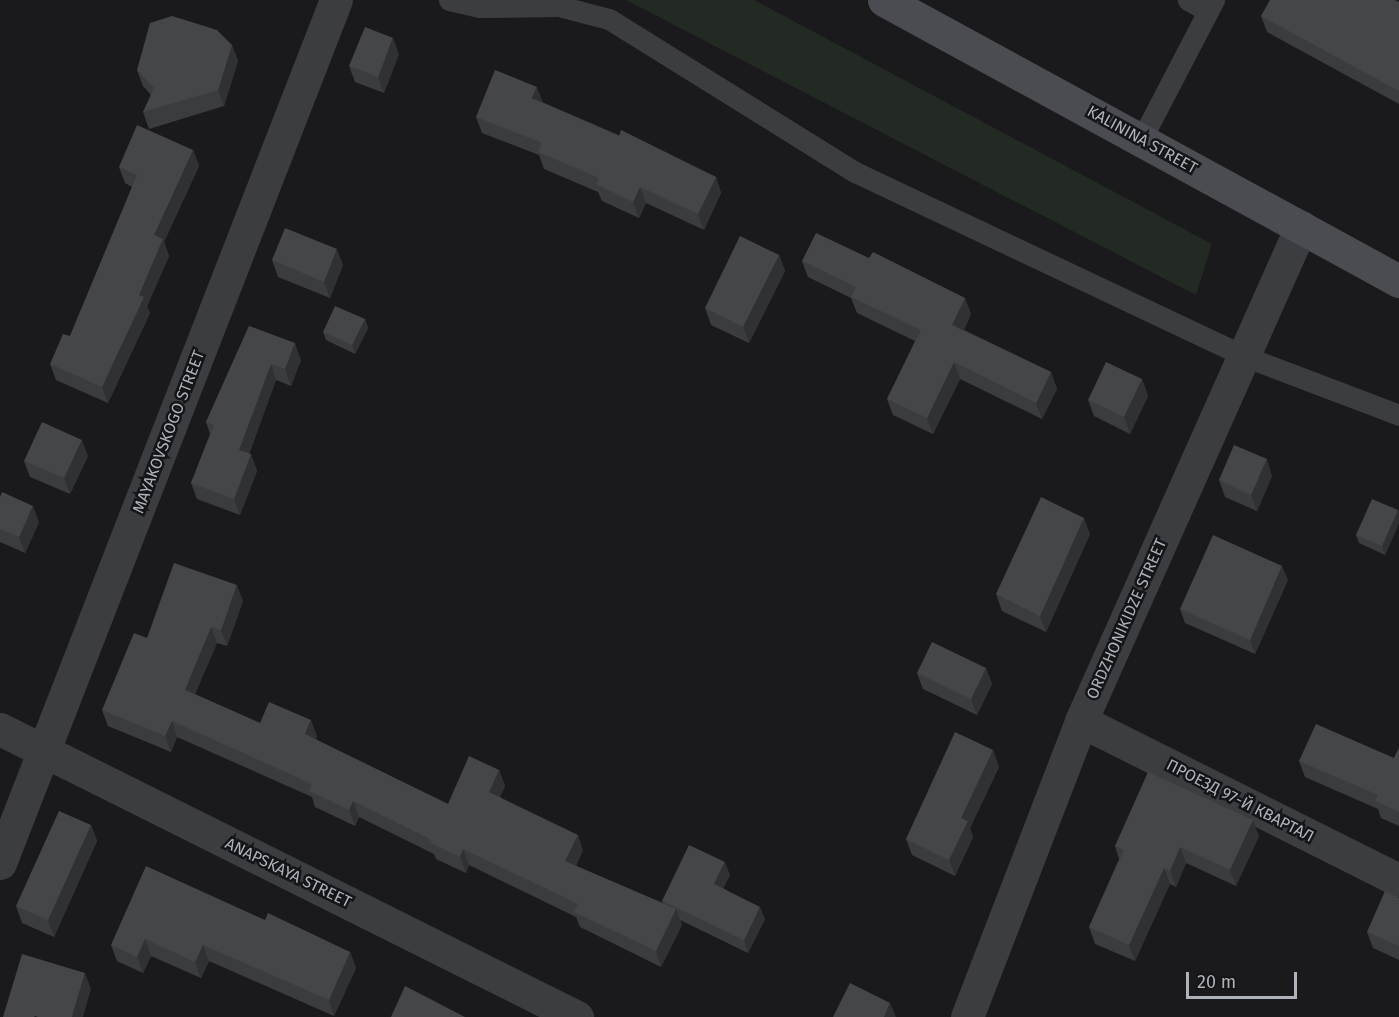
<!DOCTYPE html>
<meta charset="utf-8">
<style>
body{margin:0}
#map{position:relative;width:1399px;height:1017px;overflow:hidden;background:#1a1a1c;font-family:"Fira Sans",sans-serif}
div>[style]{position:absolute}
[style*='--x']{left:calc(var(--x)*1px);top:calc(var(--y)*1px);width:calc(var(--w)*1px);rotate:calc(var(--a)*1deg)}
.green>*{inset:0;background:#222a23}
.service>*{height:21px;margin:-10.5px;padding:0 10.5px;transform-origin:10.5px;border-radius:10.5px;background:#3b3d41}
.minor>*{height:33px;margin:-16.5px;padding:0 16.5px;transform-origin:16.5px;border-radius:16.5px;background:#3b3d41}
.secondary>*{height:33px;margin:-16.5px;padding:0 16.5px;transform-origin:16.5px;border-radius:16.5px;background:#4a4c51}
.wall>*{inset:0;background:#3a3c3f}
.shaded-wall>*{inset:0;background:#303133}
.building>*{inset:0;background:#444649}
span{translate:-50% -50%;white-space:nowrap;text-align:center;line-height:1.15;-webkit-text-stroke:5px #151518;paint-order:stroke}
.street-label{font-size:16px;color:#adb2bb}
.scale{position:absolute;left:1186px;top:972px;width:111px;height:27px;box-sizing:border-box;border:3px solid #adb2bb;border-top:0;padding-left:8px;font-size:18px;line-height:21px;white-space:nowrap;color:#adb2bb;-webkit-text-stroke:4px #151518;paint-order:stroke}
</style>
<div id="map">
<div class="green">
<i style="clip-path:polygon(626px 0,754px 0,1212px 244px,1196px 295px)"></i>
</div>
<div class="service">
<i style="--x:449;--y:0;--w:31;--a:13"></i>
<i style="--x:479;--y:7;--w:80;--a:-0.7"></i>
<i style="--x:559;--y:6;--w:52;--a:14.6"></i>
<i style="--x:609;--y:19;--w:290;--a:31.9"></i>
<i style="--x:855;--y:172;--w:430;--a:25.3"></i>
<i style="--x:1244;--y:356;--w:166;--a:20.8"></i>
<i style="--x:1188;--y:0;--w:23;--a:29"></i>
<i style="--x:1141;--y:140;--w:158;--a:-62.5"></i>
</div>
<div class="minor">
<i style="--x:1081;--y:721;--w:356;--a:26.6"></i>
<i style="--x:0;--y:729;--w:645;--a:26.53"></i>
<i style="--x:0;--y:863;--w:926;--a:-68.73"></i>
<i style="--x:967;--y:1017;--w:317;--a:-68.9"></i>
<i style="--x:1081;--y:721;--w:541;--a:-65.99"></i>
</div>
<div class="secondary">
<i style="--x:884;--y:0;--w:587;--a:28.62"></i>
</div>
<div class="wall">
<i style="clip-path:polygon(1399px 2px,1399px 104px,1267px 32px,1261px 16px)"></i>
<i style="clip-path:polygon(232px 45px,238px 61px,224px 106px,149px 129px,143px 112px,151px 95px,143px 86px,137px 70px)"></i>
<i style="clip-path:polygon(399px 54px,384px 93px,355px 82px,349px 66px)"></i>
<i style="clip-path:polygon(542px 102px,716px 177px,721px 193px,704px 230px,646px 203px,639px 218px,602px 201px,598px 192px,544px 169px,539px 155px,482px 133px,476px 117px)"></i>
<i style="clip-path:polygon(193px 150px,199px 166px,164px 242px,169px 256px,147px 306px,150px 313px,108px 403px,56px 380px,50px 364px,70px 336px,132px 187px,125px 183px,119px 167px)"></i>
<i style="clip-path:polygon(779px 255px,785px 271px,749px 343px,711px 325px,705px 308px)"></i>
<i style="clip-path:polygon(869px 258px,965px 298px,971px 314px,964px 330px,1051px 372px,1057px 389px,1042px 419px,960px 379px,933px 434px,893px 415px,887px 399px,915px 341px,857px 313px,851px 298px,808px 277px,802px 261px)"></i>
<i style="clip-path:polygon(272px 260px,343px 265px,330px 298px,278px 277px)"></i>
<i style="clip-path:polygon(365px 319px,368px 328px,355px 354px,326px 340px,323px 332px)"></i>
<i style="clip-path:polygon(249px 326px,301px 360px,291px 386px,276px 380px,249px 454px,251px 454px,257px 471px,240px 515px,197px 499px,191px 483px,210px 434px,206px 422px)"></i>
<i style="clip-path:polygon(1142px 379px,1148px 396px,1130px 434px,1094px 416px,1088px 400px)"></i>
<i style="clip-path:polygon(88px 456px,70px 494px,30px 477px,24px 461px)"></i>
<i style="clip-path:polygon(1272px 476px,1257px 511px,1225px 497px,1219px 480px)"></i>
<i style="clip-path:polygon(0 497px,39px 522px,25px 553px,0 542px)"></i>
<i style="clip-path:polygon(1398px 510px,1399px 514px,1399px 523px,1385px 555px,1359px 543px,1356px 535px)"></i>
<i style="clip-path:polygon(1090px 534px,1046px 632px,1002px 611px,996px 594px)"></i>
<i style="clip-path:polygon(1288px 580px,1255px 654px,1185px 623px,1180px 609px)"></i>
<i style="clip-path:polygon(243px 601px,227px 646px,217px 643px,195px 694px,260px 723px,317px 736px,316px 740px,448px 804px,499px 770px,505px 786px,500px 797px,583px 850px,576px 866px,663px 903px,662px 901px,730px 875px,723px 888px,765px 919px,748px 953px,680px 920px,682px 925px,661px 967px,580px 927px,576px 917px,469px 865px,466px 873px,436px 859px,434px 854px,359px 817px,355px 826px,315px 807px,312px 797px,177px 737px,171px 752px,108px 726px,102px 710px,147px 638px)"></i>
<i style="clip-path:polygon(986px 668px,992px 684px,977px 715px,923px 689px,917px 673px)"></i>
<i style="clip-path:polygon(1399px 748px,1399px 826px,1381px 818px,1378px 809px,1305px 777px,1299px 761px,1394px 758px)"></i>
<i style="clip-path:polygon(993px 750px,999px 767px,970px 828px,973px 837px,955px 876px,912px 855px,906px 839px)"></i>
<i style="clip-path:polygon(91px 825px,97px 841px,54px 937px,22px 923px,16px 906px)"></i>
<i style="clip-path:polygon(1259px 836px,1236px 886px,1186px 863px,1176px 887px,1170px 884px,1135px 961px,1095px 944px,1089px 927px,1119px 859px,1115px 846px)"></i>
<i style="clip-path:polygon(1399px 898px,1399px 960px,1373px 948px,1367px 932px)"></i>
<i style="clip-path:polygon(265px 920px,350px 952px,356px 968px,334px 1016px,209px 961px,201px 978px,151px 956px,143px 973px,117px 961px,111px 945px)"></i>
</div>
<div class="shaded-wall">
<i style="clip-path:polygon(393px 38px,399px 54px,384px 93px,378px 77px)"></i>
<i style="clip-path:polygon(232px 45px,238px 61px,224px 106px,218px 90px)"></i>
<i style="clip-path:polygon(537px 87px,543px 103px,532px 98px)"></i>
<i style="clip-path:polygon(193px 150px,199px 166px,164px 242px,169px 256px,147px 306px,150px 313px,108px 403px,102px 387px,139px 295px,154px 235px)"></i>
<i style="clip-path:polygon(716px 177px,721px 193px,704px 230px,698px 214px)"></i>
<i style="clip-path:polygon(640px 187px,646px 203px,639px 218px,633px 202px)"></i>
<i style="clip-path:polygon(337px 249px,343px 265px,330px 298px,324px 282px)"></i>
<i style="clip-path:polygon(779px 255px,785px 271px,749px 343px,743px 327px)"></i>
<i style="clip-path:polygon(965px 298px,971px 314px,958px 341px,952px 325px)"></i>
<i style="clip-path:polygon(365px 319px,368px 328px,355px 354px,352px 345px)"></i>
<i style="clip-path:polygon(295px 343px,301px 360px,291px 386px,285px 369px)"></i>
<i style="clip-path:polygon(954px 362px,960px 379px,933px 434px,927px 418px)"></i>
<i style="clip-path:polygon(271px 364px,276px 380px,245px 466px,239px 450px)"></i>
<i style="clip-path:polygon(1051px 372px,1057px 389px,1042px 419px,1036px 403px)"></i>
<i style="clip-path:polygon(1142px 379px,1148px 396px,1130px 434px,1124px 417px)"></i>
<i style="clip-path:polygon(82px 440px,88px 456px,70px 494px,64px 478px)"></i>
<i style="clip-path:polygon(251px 454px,257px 471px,240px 515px,234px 499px)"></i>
<i style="clip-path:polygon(1267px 459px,1272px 476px,1257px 511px,1251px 495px)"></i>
<i style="clip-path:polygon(33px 506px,39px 522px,25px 553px,19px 537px)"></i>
<i style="clip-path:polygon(1398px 510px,1399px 514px,1399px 523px,1385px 555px,1382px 546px)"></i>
<i style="clip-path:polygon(1084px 518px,1090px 534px,1046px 632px,1040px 616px)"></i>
<i style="clip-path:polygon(1282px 566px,1288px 580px,1255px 654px,1250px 640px)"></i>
<i style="clip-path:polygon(237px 585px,243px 601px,227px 646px,221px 630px)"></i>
<i style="clip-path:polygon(211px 627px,217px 643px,190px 706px,185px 690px)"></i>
<i style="clip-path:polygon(986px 668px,992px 684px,977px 715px,971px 699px)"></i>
<i style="clip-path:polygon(311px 720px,317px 736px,311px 750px,305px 734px)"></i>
<i style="clip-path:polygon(172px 721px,177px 737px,171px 752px,165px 736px)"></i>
<i style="clip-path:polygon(993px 750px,999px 767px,970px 828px,973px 837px,955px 876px,949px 860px,961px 818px)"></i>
<i style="clip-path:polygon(499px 770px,505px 786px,495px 808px,489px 792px)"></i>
<i style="clip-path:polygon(353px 801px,359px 817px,355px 826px,349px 810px)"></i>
<i style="clip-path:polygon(1253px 820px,1259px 836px,1236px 886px,1230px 870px)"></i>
<i style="clip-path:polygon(91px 825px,97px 841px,54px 937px,48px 920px)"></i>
<i style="clip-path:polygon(578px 835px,583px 850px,571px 877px,565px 861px)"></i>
<i style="clip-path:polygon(1180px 847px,1186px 863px,1176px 887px,1170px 871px)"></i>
<i style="clip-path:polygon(463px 849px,469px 865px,466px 873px,460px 857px)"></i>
<i style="clip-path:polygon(725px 862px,730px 875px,719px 897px,714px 884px)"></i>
<i style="clip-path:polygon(1164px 868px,1170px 884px,1135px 961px,1129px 945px)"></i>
<i style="clip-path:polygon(760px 907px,765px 919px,748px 953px,744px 940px)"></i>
<i style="clip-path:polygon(676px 909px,682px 925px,661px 967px,656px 951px)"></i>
<i style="clip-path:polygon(145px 939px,151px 956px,143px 973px,137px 957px)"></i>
<i style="clip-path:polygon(203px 945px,209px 961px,201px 978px,195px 962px)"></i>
<i style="clip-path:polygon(350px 952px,356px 968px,334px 1016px,329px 1000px)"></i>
<i style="clip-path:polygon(85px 973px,91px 989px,83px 1017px,72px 1017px)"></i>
<i style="clip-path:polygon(890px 1003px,896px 1017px,884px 1017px)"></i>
</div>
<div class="building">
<i style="clip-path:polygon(1270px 0,1395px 0,1399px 2px,1399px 91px,1261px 16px)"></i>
<i style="clip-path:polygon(172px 16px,217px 30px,232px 45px,218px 90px,143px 112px,154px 88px,137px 70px,150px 23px)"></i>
<i style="clip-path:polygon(365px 27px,393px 38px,378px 77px,349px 66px)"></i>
<i style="clip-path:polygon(495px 70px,537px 87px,532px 98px,619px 136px,621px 130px,716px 177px,698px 214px,640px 187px,633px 202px,596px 184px,599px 178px,538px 152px,542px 143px,476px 117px)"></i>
<i style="clip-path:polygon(137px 125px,193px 150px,154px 235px,163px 239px,139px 295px,144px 297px,102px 387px,50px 364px,63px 334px,70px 336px,137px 175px,119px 167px)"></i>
<i style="clip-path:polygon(285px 228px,337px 249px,324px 282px,272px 260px)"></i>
<i style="clip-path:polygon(816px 233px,869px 258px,873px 252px,965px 298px,952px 325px,1051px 372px,1036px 403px,954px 362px,927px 418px,887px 399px,921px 330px,851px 297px,856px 287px,802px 261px)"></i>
<i style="clip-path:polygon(740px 236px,779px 255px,743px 327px,705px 308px)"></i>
<i style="clip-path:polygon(335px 306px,365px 319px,352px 345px,323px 332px)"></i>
<i style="clip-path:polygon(249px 326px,295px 343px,285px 369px,271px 364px,239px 450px,251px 454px,234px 499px,191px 483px,214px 425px,206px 422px)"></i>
<i style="clip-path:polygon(1106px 362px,1142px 379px,1124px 417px,1088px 400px)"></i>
<i style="clip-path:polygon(42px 422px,82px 440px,64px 478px,24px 461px)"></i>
<i style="clip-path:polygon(1234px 445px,1267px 459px,1251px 495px,1219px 480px)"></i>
<i style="clip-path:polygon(2px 492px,33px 506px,19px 537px,0 529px,0 497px)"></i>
<i style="clip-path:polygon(1041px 497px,1084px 518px,1040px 616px,996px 594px)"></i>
<i style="clip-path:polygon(1372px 499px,1398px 510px,1382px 546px,1356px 535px)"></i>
<i style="clip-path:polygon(1213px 535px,1282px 566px,1250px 640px,1180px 609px)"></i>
<i style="clip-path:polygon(174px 563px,237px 585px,221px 630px,211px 627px,185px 690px,260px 723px,269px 702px,311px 720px,305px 734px,448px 804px,469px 756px,499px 770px,489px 792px,578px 835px,565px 861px,676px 909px,656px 951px,574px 912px,578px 904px,463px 849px,460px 857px,430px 843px,432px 840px,353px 801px,349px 810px,309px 791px,312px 784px,172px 721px,165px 736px,102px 710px,134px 633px,147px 638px)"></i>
<i style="clip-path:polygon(932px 642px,986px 668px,971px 699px,917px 673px)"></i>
<i style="clip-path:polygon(1316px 724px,1394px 758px,1399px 748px,1399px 812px,1375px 801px,1378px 795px,1299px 761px)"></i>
<i style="clip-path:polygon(955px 732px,993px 750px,961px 818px,968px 821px,949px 860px,906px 839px)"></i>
<i style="clip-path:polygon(1148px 772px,1253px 820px,1230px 870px,1180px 847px,1170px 871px,1164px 868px,1129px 945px,1089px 927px,1124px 850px,1115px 846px)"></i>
<i style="clip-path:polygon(59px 811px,91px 825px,48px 920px,16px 906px)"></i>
<i style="clip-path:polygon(689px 845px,725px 862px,714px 884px,760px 907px,744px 940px,662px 901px)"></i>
<i style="clip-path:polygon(146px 866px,265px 920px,268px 913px,350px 952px,329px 1000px,203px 945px,195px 962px,145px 939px,137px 957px,111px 945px)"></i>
<i style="clip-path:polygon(1385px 891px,1399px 898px,1399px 946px,1367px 932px)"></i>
<i style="clip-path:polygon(22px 954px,85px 973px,72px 1017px,38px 1017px,35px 1016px,34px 1017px,3px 1017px)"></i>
<i style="clip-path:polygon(850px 983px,890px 1003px,884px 1017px,833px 1017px)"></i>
<i style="clip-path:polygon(405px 986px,465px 1017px,391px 1017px)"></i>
</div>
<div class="street-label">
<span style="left:1142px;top:140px;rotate:29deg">KALININA STREET</span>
<span style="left:169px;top:432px;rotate:-69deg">MAYAKOVSKOGO STREET</span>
<span style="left:1127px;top:619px;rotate:-66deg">ORDZHONIKIDZE STREET</span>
<span style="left:1240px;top:801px;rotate:27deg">ПРОЕЗД 97-Й КВАРТАЛ</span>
<span style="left:288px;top:873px;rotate:26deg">ANAPSKAYA STREET</span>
</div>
<div class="scale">20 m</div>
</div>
